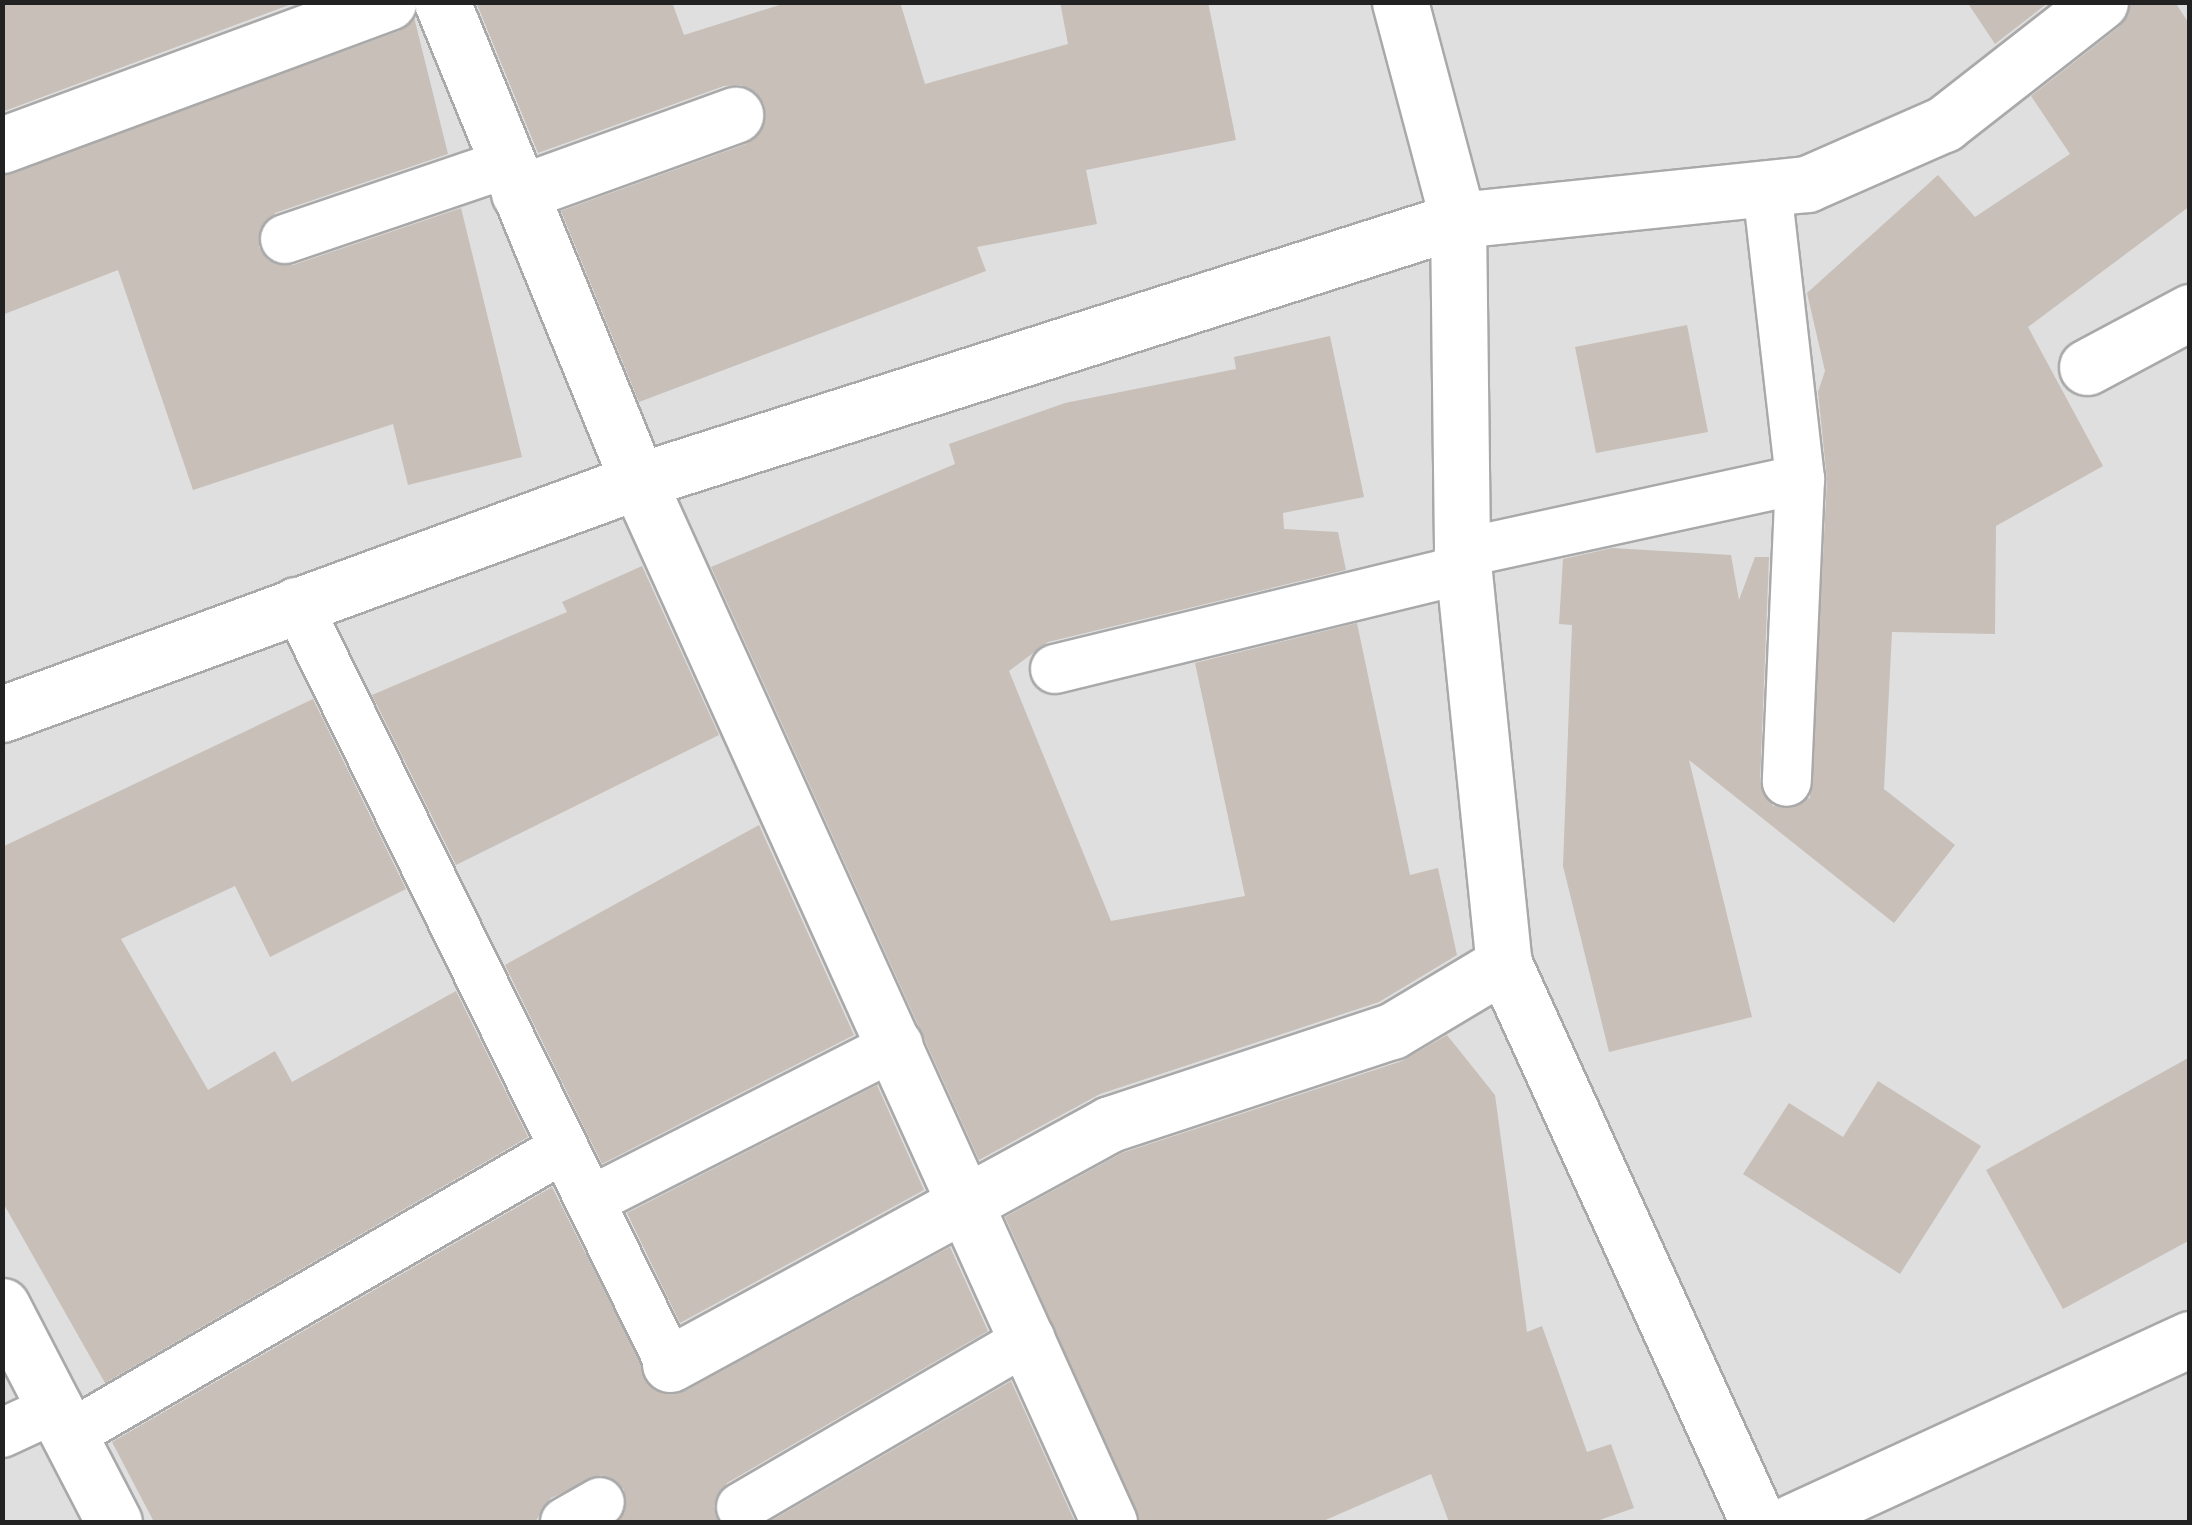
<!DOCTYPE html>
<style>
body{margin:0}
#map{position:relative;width:2192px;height:1525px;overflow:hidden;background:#f2efe9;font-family:"Asap Condensed",sans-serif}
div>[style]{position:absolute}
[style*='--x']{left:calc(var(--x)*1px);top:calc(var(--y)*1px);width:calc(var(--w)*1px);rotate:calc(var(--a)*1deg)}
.residential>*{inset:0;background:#e0dfdf}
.building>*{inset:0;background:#c7bfb8}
.roads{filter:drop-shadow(2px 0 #a9a9a9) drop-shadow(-2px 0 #a9a9a9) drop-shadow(0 2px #a9a9a9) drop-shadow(0 -2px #a9a9a9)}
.service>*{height:48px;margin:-24px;padding:0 24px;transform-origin:24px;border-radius:24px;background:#fff}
.minor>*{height:55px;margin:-27.5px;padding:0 27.5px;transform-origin:27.5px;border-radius:27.5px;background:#fff}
span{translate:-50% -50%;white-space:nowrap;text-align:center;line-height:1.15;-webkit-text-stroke:8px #fff;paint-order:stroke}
.frame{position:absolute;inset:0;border:5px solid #222;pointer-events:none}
</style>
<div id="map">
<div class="residential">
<i style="clip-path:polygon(3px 3px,2189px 3px,2189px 1522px,3px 1522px)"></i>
</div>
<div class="building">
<i style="clip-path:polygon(2px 2px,297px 2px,2px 112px)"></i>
<i style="clip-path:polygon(476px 2px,672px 2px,684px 35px,789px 2px,900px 2px,925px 84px,1068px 44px,1060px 2px,1208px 2px,1236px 140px,1086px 170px,1097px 224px,977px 247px,986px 271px,639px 402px,561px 211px,746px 144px,765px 121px,764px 104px,741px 85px,724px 86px,538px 153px)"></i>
<i style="clip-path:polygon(1967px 2px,2049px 2px,1995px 44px)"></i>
<i style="clip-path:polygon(2130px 2px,2175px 2px,2190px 25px,2190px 206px,2028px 327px,2103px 466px,1996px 526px,1995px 634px,1892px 632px,1884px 789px,1955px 845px,1894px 923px,1689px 760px,1752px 1017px,1609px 1052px,1563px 866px,1572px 625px,1559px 624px,1563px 559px,1612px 548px,1731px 555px,1739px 600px,1755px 557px,1769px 557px,1760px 782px,1773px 806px,1810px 798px,1827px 480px,1818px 392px,1825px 371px,1807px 293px,1938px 175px,1975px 217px,2070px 154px,2031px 96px,2119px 27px)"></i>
<i style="clip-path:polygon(414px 17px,448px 154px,275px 213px,259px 247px,268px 260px,293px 265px,461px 208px,522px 457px,408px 485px,393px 424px,193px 490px,118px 270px,2px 315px,2px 175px,399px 31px)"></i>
<i style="clip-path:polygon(1687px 325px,1708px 432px,1596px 453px,1575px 347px)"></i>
<i style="clip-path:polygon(1330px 336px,1364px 497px,1283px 513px,1284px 529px,1338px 532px,1346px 570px,1048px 642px,1009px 671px,1111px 921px,1245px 896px,1195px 663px,1357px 623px,1410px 875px,1438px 868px,1457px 955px,1379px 1002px,1100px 1094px,979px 1160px,711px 567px,955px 464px,949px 444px,1065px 403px,1236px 369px,1234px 357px)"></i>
<i style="clip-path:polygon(642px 566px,719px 735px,456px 865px,372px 695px,567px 612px,562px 602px)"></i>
<i style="clip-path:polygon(313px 699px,406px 889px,270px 957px,235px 886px,121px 939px,208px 1090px,275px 1051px,292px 1082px,456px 991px,528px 1137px,105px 1383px,2px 1201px,2px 847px)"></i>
<i style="clip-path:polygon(759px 825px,854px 1035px,602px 1164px,505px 965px)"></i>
<i style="clip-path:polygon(1447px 1035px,1495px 1095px,1527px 1332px,1542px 1326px,1587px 1452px,1611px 1444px,1634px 1508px,1594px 1522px,1449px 1522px,1431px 1474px,1321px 1522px,1140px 1522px,1005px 1217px,1122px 1153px,1402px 1061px)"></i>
<i style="clip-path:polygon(2190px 1057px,2190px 1240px,2063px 1309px,1986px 1170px)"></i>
<i style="clip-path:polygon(1878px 1081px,1981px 1146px,1900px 1274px,1743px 1174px,1789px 1103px,1843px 1137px)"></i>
<i style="clip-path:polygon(877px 1085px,924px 1190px,680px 1323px,627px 1213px)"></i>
<i style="clip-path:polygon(552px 1187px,655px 1391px,685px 1391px,950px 1247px,988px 1331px,727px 1483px,714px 1506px,719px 1522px,617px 1522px,624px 1489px,601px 1475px,551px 1498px,535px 1522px,154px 1522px,112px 1442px)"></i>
<i style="clip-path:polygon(1011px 1381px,1075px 1522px,769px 1522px)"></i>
</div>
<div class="roads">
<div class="service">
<i style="--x:1767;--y:189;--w:292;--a:83.5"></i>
<i style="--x:1800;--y:479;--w:303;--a:92.5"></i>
<i style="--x:285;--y:239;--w:236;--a:-18.8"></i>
<i style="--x:1462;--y:553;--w:346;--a:-12.3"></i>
<i style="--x:296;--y:602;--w:849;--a:63.86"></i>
<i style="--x:1055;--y:669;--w:421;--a:-13.7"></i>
<i style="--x:590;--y:1201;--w:346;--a:-27"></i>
<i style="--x:2;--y:1433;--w:62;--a:-24.9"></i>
<i style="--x:71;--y:1434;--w:570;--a:-30.12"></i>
<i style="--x:741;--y:1507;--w:335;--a:-30.3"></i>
<i style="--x:565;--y:1522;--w:40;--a:-29.7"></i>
</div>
<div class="minor">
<i style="--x:442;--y:2;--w:518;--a:67.75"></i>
<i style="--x:638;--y:481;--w:1143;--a:65.66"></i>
<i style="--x:1400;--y:2;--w:226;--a:75.1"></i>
<i style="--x:1458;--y:220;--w:333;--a:89.3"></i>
<i style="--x:1462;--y:553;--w:413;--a:84.2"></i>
<i style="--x:1504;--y:964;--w:613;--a:65.53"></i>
<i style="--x:2;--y:145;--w:412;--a:-20.3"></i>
<i style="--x:519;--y:193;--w:230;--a:-19.9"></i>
<i style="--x:2087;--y:367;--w:117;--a:-28.1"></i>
<i style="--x:2;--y:714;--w:677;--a:-20.12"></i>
<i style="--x:638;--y:481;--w:861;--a:-17.66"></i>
<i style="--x:1458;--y:220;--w:351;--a:-5.9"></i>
<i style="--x:1807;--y:184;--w:150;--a:-23.7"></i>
<i style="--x:1944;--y:124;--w:198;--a:-38"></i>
<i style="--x:2;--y:1306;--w:243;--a:62.6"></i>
<i style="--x:670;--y:1364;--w:501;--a:-28.61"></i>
<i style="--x:1110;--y:1124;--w:297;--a:-18.3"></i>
<i style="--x:1392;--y:1031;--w:131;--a:-30.9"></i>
<i style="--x:1792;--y:1522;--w:438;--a:-24.7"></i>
</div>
</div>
<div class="frame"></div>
</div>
